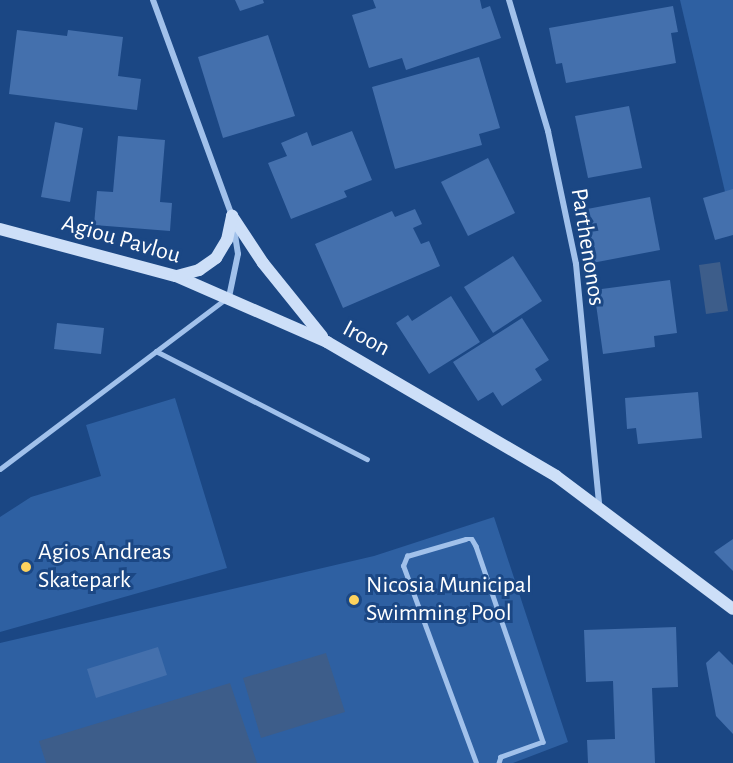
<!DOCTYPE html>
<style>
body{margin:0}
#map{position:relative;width:733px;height:763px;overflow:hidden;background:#1b4784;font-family:"Alegreya Sans",sans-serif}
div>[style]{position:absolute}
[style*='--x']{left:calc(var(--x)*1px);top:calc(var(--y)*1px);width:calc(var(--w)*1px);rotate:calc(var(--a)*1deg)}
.green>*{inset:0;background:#2e60a2}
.water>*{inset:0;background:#3d5d8a}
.building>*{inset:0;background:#4470ad}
.lane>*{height:4.5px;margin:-2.25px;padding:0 2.25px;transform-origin:2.25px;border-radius:2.25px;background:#a1c1eb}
.street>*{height:6px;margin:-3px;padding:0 3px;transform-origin:3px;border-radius:3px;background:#a1c1eb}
.secondary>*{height:12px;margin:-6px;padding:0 6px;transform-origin:6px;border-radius:6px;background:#cddff8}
.dots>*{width:16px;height:16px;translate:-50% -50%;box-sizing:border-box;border:3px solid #1b4784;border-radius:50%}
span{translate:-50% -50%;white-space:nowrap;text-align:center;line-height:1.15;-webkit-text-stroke:6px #1b4784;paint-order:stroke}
.street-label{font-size:24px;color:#fff}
.poi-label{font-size:24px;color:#fff}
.left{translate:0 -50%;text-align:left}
</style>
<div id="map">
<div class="green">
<i style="clip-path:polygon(680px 0,733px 0,733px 215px,726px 196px)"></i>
<i style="clip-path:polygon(175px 398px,227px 568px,0 632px,0 517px,31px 497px,101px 476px,86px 425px)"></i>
<i style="clip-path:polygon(494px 517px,568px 742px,513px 763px,0 763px,0 643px,374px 556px)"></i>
</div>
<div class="water">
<i style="clip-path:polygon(720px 262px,728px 311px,706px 314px,699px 265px)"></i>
<i style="clip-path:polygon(326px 653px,345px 712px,261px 738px,243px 678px)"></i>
<i style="clip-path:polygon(230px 683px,257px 763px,46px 763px,39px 741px)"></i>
</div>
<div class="building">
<i style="clip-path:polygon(235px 0,263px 0,264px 3px,240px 11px)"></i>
<i style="clip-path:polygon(373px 0,480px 0,482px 9px,490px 6px,501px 38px,406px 70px,402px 58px,369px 68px,352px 15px,376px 8px)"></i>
<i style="clip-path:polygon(673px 6px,678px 32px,671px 33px,676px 63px,566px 83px,562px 63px,556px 64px,549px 28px)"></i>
<i style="clip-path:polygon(17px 30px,67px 36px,68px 30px,123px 37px,118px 76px,141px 79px,137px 110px,9px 94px)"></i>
<i style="clip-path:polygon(268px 35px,295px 116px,223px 138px,198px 57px)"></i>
<i style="clip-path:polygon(479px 57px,500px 128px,479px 134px,482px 145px,395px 169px,372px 87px)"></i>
<i style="clip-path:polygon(629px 106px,642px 168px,588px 178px,575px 116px)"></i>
<i style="clip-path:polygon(55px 122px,83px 128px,70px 202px,41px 197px)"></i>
<i style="clip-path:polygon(352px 131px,372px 180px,344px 191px,347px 197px,291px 219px,268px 163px,287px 156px,281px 143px,307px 132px,312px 146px)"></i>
<i style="clip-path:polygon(118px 136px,165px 140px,160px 202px,172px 203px,170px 231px,94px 225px,97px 191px,113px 192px)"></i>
<i style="clip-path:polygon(488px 158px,515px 213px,468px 236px,441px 182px)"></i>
<i style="clip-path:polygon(733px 189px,733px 235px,715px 240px,703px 198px)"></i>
<i style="clip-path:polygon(650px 197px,660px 250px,592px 263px,582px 210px)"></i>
<i style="clip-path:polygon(415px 209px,422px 224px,413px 228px,421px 244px,429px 241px,440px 266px,343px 308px,315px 244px,392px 211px,395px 217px)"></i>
<i style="clip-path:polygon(513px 256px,542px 301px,493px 333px,464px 287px)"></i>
<i style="clip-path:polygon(670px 280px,677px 333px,654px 336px,655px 347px,603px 354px,594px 290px)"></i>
<i style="clip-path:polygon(451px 296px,480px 342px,429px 374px,396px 323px,408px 315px,412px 321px)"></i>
<i style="clip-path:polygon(522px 318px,549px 360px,535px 369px,542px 380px,502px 406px,493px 392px,478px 401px,453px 362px)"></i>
<i style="clip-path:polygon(57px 323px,104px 328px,101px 354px,54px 349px)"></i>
<i style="clip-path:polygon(698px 392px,702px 438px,638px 444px,636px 428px,627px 429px,625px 398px)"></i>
<i style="clip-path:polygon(733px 539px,733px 571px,714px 552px)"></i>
<i style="clip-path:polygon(676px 627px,678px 687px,652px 688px,655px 763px,588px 763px,587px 740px,615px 739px,613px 681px,586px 682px,584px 630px)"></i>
<i style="clip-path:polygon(158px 647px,167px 675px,96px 698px,87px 669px)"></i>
<i style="clip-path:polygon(719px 651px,733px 665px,733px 734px,716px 716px,706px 663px)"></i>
</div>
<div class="lane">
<i style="--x:156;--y:351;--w:237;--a:27.1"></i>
<i style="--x:0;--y:469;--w:283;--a:-37"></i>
<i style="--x:476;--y:763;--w:210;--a:-110.3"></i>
<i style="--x:403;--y:566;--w:11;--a:-68"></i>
<i style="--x:407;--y:556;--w:61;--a:-16.1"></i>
<i style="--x:466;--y:539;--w:6;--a:0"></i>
<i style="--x:472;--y:539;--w:8;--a:60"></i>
<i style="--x:476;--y:546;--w:207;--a:71.1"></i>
<i style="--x:543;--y:742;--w:45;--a:160.3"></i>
<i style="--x:501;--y:757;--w:6;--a:108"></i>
</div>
<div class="street">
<i style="--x:153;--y:0;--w:230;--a:69.9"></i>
<i style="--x:232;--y:216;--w:38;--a:81"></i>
<i style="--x:238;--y:254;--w:44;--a:101.8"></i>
<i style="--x:509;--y:0;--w:137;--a:73.4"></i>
<i style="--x:548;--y:131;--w:136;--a:78.1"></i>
<i style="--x:576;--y:264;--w:242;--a:84.5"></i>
</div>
<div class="secondary">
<i style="--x:232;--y:216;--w:56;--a:56.6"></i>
<i style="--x:263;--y:263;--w:94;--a:51.1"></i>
<i style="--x:0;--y:229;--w:182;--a:15"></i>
<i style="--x:176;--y:276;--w:165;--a:23.6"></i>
<i style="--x:327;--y:342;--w:265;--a:30.3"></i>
<i style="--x:556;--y:476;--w:221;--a:36.9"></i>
<i style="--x:177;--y:276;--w:23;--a:-15"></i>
<i style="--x:199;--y:270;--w:21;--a:-35"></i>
<i style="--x:216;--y:258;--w:21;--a:-59"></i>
<i style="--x:227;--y:240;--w:25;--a:-78"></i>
</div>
<div class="dots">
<i style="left:26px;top:567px;background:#fcd25e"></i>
<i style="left:354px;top:600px;background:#fcd25e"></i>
</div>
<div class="street-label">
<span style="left:121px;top:240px;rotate:16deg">Agiou Pavlou</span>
<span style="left:587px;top:247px;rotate:81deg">Parthenonos</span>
<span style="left:366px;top:339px;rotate:28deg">Iroon</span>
</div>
<div class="poi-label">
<span class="left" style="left:38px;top:567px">Agios Andreas<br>Skatepark</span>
<span class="left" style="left:366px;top:600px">Nicosia Municipal<br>Swimming Pool</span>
</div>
</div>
